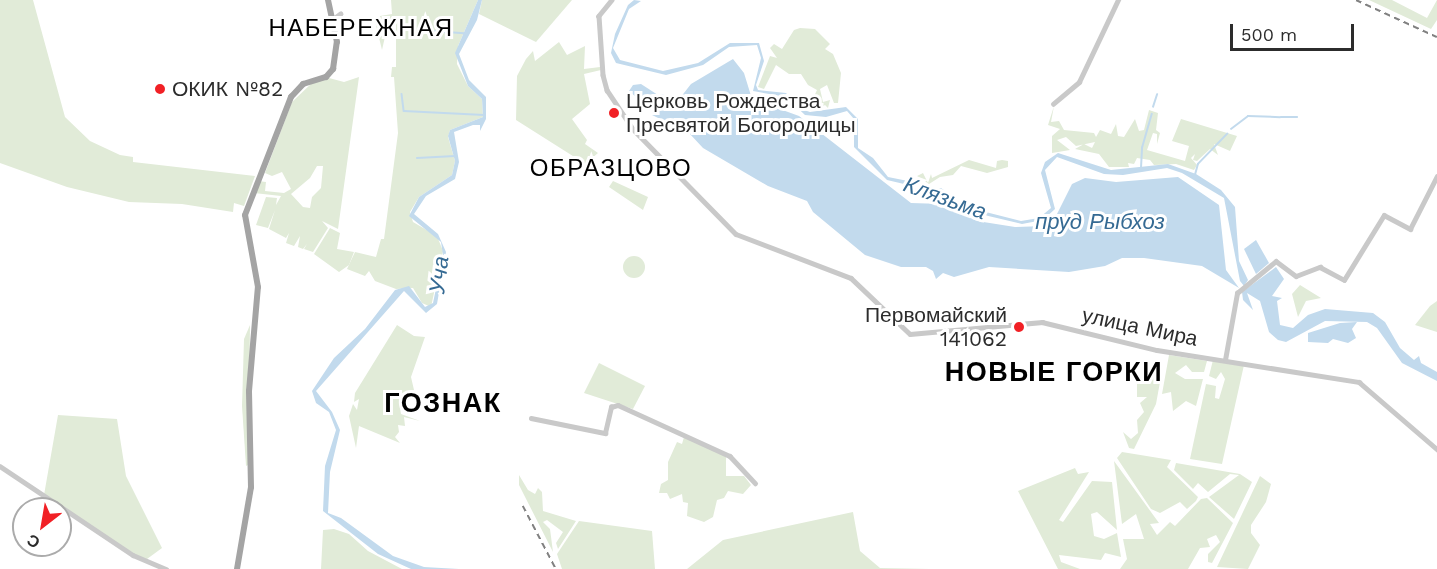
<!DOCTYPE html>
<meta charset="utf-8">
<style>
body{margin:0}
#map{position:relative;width:1437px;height:569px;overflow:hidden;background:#fff;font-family:"Work Sans",sans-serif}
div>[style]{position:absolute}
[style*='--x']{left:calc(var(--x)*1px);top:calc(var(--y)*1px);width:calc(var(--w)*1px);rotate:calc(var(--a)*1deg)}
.green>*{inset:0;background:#e1ebd8}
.round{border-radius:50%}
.water>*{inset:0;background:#c2daed}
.stream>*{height:1.5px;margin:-0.75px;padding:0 0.75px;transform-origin:0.75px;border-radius:0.75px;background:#c2daed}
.minor>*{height:4.5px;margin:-2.25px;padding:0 2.25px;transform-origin:2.25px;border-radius:2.25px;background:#c9c9c9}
.major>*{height:6px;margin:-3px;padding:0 3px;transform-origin:3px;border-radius:3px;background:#a4a4a4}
.rail>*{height:1.5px;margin-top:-0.75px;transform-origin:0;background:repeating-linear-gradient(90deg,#818181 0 6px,transparent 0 10.5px)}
.dots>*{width:16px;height:16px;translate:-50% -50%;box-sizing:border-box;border:3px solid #fff;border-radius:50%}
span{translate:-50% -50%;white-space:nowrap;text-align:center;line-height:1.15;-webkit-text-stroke:6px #fff;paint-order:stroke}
.poi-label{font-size:21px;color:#2c2c2c}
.left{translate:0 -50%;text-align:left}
.right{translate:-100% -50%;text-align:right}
.street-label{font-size:21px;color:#2c2c2c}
.water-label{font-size:22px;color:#356a93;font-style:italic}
.quarter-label{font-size:24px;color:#000;letter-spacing:1.5px}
.district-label{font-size:27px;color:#000;font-weight:700;letter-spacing:1.5px}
.north{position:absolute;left:12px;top:497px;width:60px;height:60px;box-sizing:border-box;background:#fff;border:2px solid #ababab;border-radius:50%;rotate:211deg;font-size:16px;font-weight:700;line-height:24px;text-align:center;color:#2c2c2c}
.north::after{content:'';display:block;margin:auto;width:21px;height:27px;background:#f12025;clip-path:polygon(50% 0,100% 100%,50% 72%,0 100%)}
.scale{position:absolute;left:1230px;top:24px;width:124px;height:27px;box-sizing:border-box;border:3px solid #2c2c2c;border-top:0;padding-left:8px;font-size:18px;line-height:21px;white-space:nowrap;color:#2c2c2c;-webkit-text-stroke:4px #fff;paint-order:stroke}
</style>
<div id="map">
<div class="green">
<i style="clip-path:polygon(0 0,33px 0,65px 117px,90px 141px,120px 155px,133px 157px,133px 162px,255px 176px,244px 206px,234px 203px,233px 212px,182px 204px,129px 202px,67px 187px,0 163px)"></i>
<i style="clip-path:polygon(391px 0,478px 0,458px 46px,457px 64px,468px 86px,482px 99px,483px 117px,450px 130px,448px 137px,455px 161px,452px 175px,419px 197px,410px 212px,413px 222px,437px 236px,443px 251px,431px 307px,422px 303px,413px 288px,396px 289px,375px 281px,369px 271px,365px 276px,347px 269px,355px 252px,376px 257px,381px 239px,384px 239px,398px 133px,394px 77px,391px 77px,392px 67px,396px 67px,396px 18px,389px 19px,382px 50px,374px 17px,392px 14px)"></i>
<i style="clip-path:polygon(482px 0,572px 0,536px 42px,479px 14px)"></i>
<i style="clip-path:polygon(1369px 0,1392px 0,1427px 18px,1437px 0,1437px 20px,1431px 29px)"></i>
<i style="clip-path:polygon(800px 28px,815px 29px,830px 44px,825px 49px,833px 54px,841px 73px,838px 103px,834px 103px,827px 85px,820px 89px,823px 102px,830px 100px,828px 108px,825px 105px,817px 110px,810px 105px,817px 90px,808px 85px,801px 74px,789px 74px,776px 65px,764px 89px,758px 87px,770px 56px,777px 58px,770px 48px,774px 44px,782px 49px,794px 30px)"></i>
<i style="clip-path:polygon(559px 42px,567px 55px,585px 46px,584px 69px,600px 67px,601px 70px,584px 74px,590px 104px,572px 119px,587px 140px,585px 144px,598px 153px,591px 159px,596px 162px,589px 164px,593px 163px,593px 169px,581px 161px,585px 160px,576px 158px,516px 120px,517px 76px,526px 59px,533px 51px,535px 61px)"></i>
<i style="clip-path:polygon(evenodd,359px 77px,338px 229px,322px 221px,328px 228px,313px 252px,304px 249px,307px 244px,303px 249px,298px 247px,300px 236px,294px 246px,286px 243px,289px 233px,286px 238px,269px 229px,275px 210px,268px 228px,256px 225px,266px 197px,277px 198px,276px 205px,281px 196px,254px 193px,258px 181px,266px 182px,265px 191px,284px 193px,291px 189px,282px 172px,272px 176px,265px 173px,292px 102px,312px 83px,329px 78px,344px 82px,359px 77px,317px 166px,323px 166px,321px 188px,312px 197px,310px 208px,303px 207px,291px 194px,310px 178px,317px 166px)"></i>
<i style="clip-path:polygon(1054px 106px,1051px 122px,1059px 121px,1064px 130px,1094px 133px,1096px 137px,1100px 130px,1111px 134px,1116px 124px,1118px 136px,1124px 137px,1135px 119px,1139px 131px,1144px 130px,1149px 110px,1158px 113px,1156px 130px,1160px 133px,1157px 144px,1157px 134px,1153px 133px,1147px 150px,1185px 161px,1189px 146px,1172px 141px,1181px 119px,1237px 136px,1230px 151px,1214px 144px,1218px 155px,1210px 149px,1197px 161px,1193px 160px,1195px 154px,1191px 158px,1197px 165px,1194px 170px,1176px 164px,1154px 165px,1150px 160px,1137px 158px,1134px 164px,1128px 163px,1129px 167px,1109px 167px,1099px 154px,1075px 149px,1084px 144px,1092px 148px,1095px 142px,1076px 146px,1066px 137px,1057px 140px,1070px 150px,1052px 153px,1052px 136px,1060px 129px,1048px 125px)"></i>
<i style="clip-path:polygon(969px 160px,996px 168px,997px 161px,1002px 160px,1008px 161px,1008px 167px,987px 173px,961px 166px,953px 175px,940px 177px,929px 184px,917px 176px,923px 173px,928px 183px,931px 174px,932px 178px)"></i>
<i style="clip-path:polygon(613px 181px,648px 197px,643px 210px,609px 187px)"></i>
<i style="clip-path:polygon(330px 228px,340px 233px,337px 249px,354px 252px,349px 265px,339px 272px,314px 254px)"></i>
<i class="round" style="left:623px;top:256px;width:22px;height:22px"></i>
<i style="clip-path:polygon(1300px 285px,1321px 298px,1306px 301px,1298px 317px,1292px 294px)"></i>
<i style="clip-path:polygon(1437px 301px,1437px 332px,1415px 325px,1430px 306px)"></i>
<i style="clip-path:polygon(250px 325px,248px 465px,246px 466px,242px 406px,244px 339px)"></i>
<i style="clip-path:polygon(397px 325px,414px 336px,425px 337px,411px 377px,414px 390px,404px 396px,400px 408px,401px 414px,420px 421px,404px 417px,405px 426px,398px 425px,399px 432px,395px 437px,400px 443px,359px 426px,356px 448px,349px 416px,353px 404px,357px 410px,359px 399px,354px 402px,355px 393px)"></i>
<i style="clip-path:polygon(1169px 355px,1207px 361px,1204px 372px,1192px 372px,1186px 365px,1175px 373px,1185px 379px,1203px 379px,1196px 406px,1186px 401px,1173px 411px,1171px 392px,1162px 394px)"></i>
<i style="clip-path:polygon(1213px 360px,1244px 365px,1222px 464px,1190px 459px,1206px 384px,1216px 386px,1215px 398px,1219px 399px,1225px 379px,1221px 372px,1216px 379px,1209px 376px)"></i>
<i style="clip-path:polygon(599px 363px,645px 386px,633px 409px,584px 393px)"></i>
<i style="clip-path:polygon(1157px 366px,1162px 371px,1156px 404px,1134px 449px,1129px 448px,1123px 432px,1131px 439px,1138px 433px,1137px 420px,1144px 412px,1140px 403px,1147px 397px,1137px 397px,1137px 383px,1153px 378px)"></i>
<i style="clip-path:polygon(58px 415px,117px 419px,126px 476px,162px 548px,147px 559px,140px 558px,44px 495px)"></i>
<i style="clip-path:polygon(684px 437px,726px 456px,726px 476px,744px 476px,751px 485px,743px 494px,728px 491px,724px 498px,717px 500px,713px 517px,704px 522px,687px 516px,688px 503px,683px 502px,682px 494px,670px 499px,667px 493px,659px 493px,661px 484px,668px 480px,668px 462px,677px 442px,682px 444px)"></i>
<i style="clip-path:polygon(1122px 452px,1171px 460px,1167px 467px,1198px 497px,1196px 501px,1187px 509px,1180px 502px,1160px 513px,1151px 509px,1117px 458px)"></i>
<i style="clip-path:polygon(1114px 461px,1159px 523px,1150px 524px,1157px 535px,1170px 522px,1175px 526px,1201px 499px,1207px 498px,1233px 523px,1212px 563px,1208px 562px,1208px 554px,1220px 542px,1216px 535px,1207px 539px,1210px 547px,1200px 548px,1188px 569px,1120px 569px,1127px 559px,1123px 539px,1144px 539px,1136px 514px,1122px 524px)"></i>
<i style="clip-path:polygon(1176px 463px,1240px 474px,1252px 482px,1234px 519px,1209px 497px,1239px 475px,1230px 474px,1208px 492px,1198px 483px,1193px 489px,1174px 470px)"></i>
<i style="clip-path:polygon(1075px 468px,1078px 474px,1089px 472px,1059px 520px,1063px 522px,1092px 481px,1112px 482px,1117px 530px,1097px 512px,1091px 514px,1094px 536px,1104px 539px,1117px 533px,1121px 557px,1105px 553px,1101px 560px,1059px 555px,1061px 562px,1080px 569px,1058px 569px,1018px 491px)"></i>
<i style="clip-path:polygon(519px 475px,528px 490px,535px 494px,538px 488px,542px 492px,543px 511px,576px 521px,558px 549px,556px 543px,563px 532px,547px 520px,543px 522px,550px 529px,553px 552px,519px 485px)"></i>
<i style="clip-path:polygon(1260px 476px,1271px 484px,1266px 502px,1251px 525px,1251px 533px,1260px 545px,1248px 569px,1217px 567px)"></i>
<i style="clip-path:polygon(853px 512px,860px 551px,880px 568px,930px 569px,687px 569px,723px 540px)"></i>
<i style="clip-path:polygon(579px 521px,652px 531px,655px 569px,562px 569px,557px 554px)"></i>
<i style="clip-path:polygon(334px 529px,349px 534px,368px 551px,402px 569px,321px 569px,323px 530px)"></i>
</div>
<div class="water">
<i style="clip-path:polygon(478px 0,482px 0,477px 20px,459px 54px,469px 80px,486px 97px,486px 119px,480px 131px,480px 125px,473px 125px,454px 132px,459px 162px,455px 179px,426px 196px,414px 214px,438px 234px,446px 252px,437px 304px,426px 313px,404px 291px,316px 391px,332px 412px,340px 430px,330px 472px,328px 513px,341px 518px,393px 556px,424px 567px,459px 569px,411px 569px,378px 554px,323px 511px,325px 466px,336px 430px,329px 412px,316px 403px,312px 391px,334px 358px,365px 329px,395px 290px,409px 286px,425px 307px,433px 303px,443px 255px,441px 242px,409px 216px,419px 197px,452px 175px,455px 161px,448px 136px,450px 130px,483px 117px,482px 99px,468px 86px,455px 53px)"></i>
<i style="clip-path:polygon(634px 0,641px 1px,629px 9px,613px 48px,620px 60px,663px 71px,698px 63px,730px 43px,759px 43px,764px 61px,756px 85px,758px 90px,786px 93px,801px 109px,810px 112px,846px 107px,858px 119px,858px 148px,873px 158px,888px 177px,908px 181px,913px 189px,941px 188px,966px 207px,1021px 221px,1039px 218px,1051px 208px,1041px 173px,1045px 162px,1058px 153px,1111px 170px,1168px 164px,1196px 174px,1221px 190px,1235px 207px,1239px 261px,1248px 280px,1244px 286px,1240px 281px,1224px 198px,1182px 173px,1167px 168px,1123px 175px,1104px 174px,1057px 157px,1045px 170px,1055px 209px,1043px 220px,1022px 224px,963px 210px,942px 195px,911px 191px,904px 184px,887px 180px,854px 147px,854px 119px,847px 111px,826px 117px,805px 115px,786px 97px,753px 91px,761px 58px,757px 45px,729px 47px,703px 65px,666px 75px,616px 63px,611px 53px,615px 34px,628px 5px)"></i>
<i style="clip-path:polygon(733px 59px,744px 73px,752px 99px,799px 116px,911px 203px,943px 204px,977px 221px,1015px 227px,1045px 226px,1053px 222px,1072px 184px,1085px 178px,1116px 182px,1178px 177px,1219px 205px,1226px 270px,1239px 288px,1202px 266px,1144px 258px,1122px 258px,1105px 266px,1069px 272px,989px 267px,954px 277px,943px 273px,936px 279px,933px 271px,926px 267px,901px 267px,865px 255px,813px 212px,807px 201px,768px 186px,703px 148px,689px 133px,652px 115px,657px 106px,680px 98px,691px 84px)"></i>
<i style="clip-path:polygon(641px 84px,658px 95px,672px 94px,645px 105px,629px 91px,633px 85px)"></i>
<i style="clip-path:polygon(1256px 240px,1269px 263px,1256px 274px,1244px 249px)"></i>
<i style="clip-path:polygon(1276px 267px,1284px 279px,1272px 296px,1282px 298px,1277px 301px,1280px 325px,1293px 328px,1308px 315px,1325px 309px,1373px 313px,1385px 322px,1400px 348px,1414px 360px,1419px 356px,1421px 363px,1437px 372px,1437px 381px,1402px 363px,1377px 328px,1367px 322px,1325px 321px,1286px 342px,1278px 340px,1269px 332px,1260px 301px,1247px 293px,1253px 310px,1243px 300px,1242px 292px)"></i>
<i style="clip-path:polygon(1340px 323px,1357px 322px,1352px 329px,1356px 338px,1348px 343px,1333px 339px,1328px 343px,1308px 342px,1308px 333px)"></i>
</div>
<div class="stream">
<i style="--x:432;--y:31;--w:32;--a:4"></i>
<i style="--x:402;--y:94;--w:17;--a:83"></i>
<i style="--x:404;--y:111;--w:80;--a:2.9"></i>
<i style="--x:1153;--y:107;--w:13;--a:-72"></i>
<i style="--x:1281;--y:117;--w:16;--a:0"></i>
<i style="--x:1231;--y:129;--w:21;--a:-37"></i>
<i style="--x:1248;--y:116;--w:32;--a:2"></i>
<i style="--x:417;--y:158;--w:38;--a:-3"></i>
<i style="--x:1141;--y:168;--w:20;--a:-87"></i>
<i style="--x:1142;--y:148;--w:35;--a:-74"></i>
<i style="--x:1195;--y:175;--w:11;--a:-75"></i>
<i style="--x:1198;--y:164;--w:42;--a:-46"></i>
</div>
<div class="minor">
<i style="--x:612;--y:0;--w:21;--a:129"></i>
<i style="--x:599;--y:16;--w:59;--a:86.1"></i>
<i style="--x:603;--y:75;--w:16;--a:75"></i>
<i style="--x:607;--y:90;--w:47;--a:56.3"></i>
<i style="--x:633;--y:129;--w:147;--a:45.6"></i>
<i style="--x:736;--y:234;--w:123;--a:20.9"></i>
<i style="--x:851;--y:278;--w:81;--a:43.5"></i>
<i style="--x:910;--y:334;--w:133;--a:-5.2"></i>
<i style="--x:1042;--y:322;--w:118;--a:13.7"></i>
<i style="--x:1157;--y:350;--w:205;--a:9"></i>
<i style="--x:1359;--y:382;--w:103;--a:40.7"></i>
<i style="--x:333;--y:19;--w:9;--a:-36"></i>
<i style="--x:1053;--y:104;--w:34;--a:-40"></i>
<i style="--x:1079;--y:82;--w:91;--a:-64.6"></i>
<i style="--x:1225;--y:360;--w:68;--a:-79.8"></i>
<i style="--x:1237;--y:293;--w:50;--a:-39.4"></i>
<i style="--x:1276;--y:261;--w:25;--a:37"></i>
<i style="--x:1296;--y:276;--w:26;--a:-21"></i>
<i style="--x:1320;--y:267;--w:27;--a:28"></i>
<i style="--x:1344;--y:280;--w:76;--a:-58.4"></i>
<i style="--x:1384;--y:215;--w:30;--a:28"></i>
<i style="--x:1410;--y:229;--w:59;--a:-63"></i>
<i style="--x:531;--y:418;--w:76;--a:11.5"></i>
<i style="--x:605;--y:433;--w:27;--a:-77"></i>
<i style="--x:611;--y:407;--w:7;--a:-16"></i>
<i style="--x:618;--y:405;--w:123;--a:24.5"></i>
<i style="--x:730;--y:456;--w:37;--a:47"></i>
<i style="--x:0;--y:466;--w:160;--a:33.8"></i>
<i style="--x:133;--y:555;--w:36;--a:23"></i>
</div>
<div class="major">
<i style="--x:237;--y:569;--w:83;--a:-80.3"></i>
<i style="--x:251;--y:487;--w:96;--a:-91.2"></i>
<i style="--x:249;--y:391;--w:104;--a:-85.1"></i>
<i style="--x:258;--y:287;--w:73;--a:-100.2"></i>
<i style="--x:245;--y:215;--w:127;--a:-68.7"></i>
<i style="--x:291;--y:97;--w:18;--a:-47"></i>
<i style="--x:303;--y:84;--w:24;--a:-17"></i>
<i style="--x:326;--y:77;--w:11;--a:-49"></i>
<i style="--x:333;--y:69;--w:27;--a:-82"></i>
<i style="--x:337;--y:42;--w:43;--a:-102.1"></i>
</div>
<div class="rail">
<i style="--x:1356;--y:0;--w:89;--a:24.6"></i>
<i style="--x:523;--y:506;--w:71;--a:62.4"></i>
</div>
<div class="dots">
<i style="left:160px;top:89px;background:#f12025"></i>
<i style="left:614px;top:113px;background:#f12025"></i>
<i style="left:1019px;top:327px;background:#f12025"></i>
</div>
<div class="poi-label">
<span class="left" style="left:172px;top:89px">ОКИК №82</span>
<span class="left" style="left:626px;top:113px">Церковь Рождества<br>Пресвятой Богородицы</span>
<span class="right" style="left:1007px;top:327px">Первомайский<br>141062</span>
</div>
<div class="street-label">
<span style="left:1140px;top:327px;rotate:12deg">улица Мира</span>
</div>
<div class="water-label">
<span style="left:945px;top:198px;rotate:20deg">Клязьма</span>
<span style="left:1100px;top:222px">пруд Рыбхоз</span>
<span style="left:439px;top:275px;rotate:-83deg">Уча</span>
</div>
<div class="quarter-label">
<span style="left:361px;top:29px">НАБЕРЕЖНАЯ</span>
<span style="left:611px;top:169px">ОБРАЗЦОВО</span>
</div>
<div class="district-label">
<span style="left:1054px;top:373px">НОВЫЕ ГОРКИ</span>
<span style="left:443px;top:404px">ГОЗНАК</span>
</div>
<div class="north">С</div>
<div class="scale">500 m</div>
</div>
